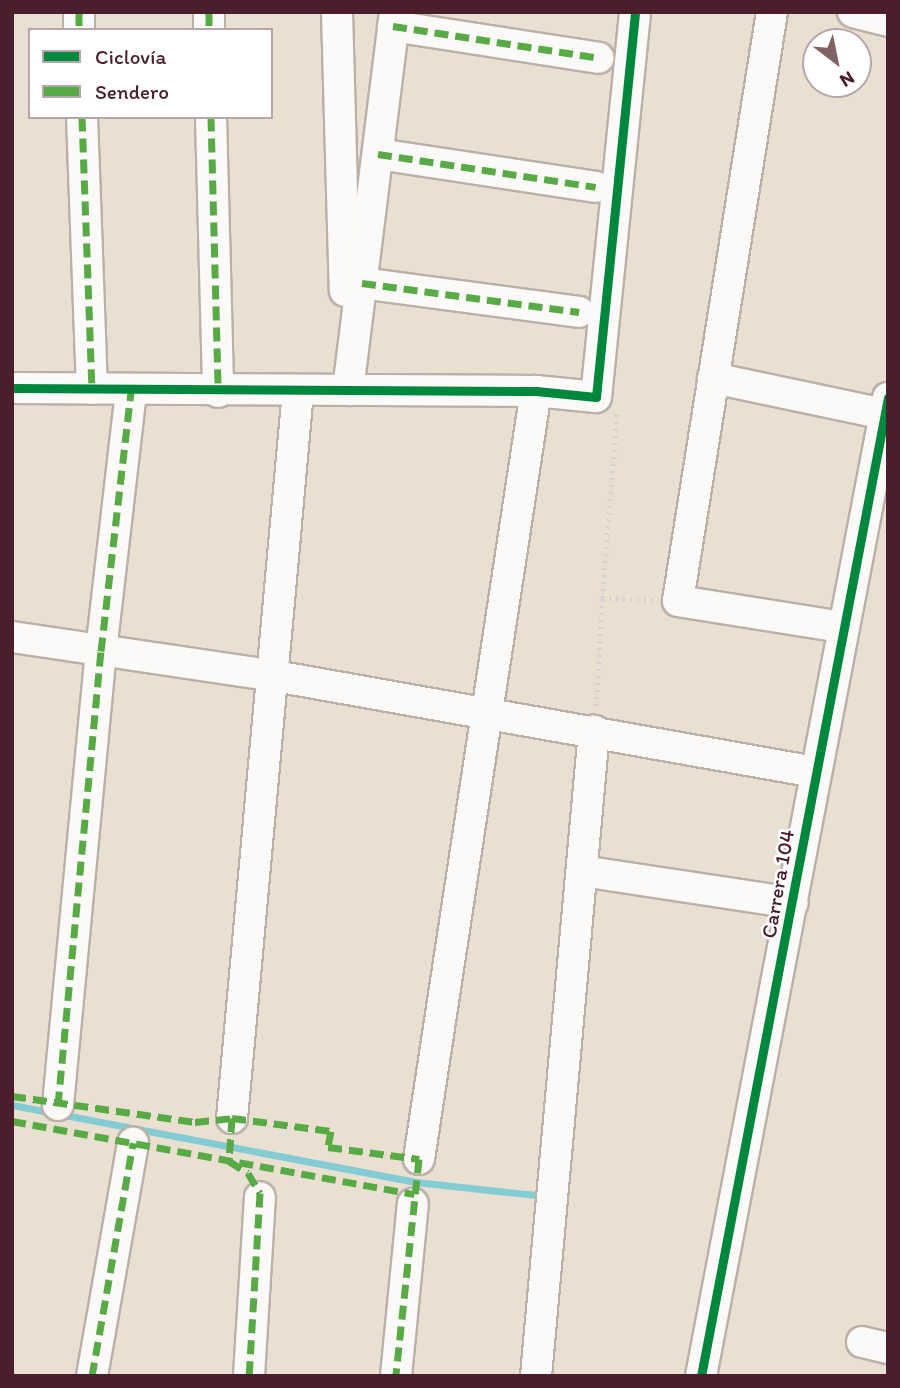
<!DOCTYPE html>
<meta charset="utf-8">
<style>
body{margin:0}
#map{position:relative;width:900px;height:1388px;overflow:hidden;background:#eae0d2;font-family:Itim,sans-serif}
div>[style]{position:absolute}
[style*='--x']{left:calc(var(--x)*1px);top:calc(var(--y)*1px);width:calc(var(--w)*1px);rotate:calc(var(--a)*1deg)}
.stream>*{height:7px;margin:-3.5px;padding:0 3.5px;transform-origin:3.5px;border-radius:3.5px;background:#84ccd3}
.path>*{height:4.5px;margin-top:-2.25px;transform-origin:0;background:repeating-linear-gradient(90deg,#d7d2cf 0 2px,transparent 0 7px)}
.roads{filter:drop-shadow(2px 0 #bab0a8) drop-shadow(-2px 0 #bab0a8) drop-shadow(0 2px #bab0a8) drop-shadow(0 -2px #bab0a8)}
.minor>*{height:30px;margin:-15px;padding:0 15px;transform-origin:15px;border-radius:15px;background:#fcfaf8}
.quiet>*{height:7px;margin-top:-3.5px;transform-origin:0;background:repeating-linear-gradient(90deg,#57aa44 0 14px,transparent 0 21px)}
.cycleway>*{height:9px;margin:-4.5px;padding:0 4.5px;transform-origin:4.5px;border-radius:4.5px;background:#00873e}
span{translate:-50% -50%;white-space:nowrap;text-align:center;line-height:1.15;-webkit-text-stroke:5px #fff;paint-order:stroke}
.street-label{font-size:21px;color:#4a1f2b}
.frame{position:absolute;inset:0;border:14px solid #4a1f2b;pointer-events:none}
.legend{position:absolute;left:28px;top:28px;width:245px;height:91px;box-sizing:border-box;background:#fff;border:2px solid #b7a5aa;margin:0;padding:9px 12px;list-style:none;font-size:21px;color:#4a1f2b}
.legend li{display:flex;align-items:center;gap:14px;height:35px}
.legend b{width:35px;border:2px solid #b7a5aa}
.north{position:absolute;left:802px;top:28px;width:70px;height:70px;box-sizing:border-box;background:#fff;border:2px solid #b7a5aa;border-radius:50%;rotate:148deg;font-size:19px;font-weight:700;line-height:28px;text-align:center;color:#4a1f2b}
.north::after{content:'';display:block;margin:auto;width:24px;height:32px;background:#826365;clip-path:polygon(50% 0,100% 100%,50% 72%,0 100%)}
</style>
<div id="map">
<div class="stream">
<i style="--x:12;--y:1105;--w:411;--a:10.8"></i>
<i style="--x:416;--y:1182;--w:130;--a:6.2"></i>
</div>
<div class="path">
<i style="--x:602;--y:598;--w:187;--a:-85.4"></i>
<i style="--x:596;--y:706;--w:108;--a:-86.8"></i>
<i style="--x:602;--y:598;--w:51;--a:2.2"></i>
</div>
<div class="roads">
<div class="minor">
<i style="--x:79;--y:12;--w:18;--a:90"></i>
<i style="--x:209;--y:12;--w:18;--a:90"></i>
<i style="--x:337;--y:12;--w:279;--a:88.4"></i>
<i style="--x:772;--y:12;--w:596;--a:99.07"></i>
<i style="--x:678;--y:601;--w:166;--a:9"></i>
<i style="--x:853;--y:12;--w:36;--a:14"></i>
<i style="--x:393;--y:26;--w:208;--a:8.8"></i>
<i style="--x:82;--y:117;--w:272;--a:87.9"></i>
<i style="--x:211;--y:117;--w:275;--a:88.5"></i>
<i style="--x:378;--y:154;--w:220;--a:8.6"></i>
<i style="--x:362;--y:283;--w:219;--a:7.6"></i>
<i style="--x:713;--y:378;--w:175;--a:11.9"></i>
<i style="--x:12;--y:388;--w:524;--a:0.33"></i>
<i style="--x:536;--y:391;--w:60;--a:5.7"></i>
<i style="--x:596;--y:397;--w:387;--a:-84.2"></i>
<i style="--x:348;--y:390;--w:381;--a:-82.9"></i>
<i style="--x:12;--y:637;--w:266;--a:8.4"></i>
<i style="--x:275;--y:676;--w:548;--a:10.08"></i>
<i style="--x:582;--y:871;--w:213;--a:8.6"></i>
<i style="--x:58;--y:1105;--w:456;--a:-84.6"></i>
<i style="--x:101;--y:651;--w:261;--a:-83.4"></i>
<i style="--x:232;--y:1118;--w:729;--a:-84.81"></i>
<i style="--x:419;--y:1159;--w:777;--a:-81.34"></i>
<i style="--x:862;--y:1342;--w:27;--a:13"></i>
<i style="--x:92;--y:1376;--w:237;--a:-80"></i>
<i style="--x:249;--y:1376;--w:179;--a:-86.5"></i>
<i style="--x:396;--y:1376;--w:173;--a:-84.4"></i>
<i style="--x:536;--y:1376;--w:648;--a:-84.86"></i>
<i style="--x:701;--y:1376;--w:996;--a:-79.18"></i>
</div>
</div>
<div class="quiet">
<i style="--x:79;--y:12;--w:18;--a:90"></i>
<i style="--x:209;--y:12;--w:18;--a:90"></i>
<i style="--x:393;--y:26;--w:208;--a:8.8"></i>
<i style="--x:82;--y:117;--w:272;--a:87.9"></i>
<i style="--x:211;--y:117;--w:275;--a:88.5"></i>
<i style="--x:378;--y:154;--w:220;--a:8.6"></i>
<i style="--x:362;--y:283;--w:219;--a:7.6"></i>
<i style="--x:12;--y:1096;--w:185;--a:8.1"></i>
<i style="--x:195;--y:1122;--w:37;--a:-6"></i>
<i style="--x:232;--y:1118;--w:100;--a:7.5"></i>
<i style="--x:331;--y:1131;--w:16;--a:101"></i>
<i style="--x:328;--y:1147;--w:92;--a:7.5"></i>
<i style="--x:419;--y:1159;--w:218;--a:96.1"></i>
<i style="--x:58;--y:1105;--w:456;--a:-84.6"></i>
<i style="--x:101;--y:651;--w:261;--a:-83.4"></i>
<i style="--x:232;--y:1118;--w:43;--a:94"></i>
<i style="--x:229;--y:1161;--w:22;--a:32"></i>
<i style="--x:248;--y:1173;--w:23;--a:59"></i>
<i style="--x:260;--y:1193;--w:183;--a:93.4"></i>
<i style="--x:12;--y:1121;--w:409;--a:10.3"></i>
<i style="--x:92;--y:1376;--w:237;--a:-80"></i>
</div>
<div class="cycleway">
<i style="--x:12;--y:388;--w:524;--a:0.33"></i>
<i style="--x:536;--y:391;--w:60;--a:5.7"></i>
<i style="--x:596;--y:397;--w:387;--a:-84.2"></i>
<i style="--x:701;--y:1376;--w:996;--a:-79.18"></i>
</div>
<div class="street-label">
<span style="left:778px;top:884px;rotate:-80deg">Carrera 104</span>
</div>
<div class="frame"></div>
<ul class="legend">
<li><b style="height:9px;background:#00873e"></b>Ciclovía</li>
<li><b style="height:9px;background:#57aa44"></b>Sendero</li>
</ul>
<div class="north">N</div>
</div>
